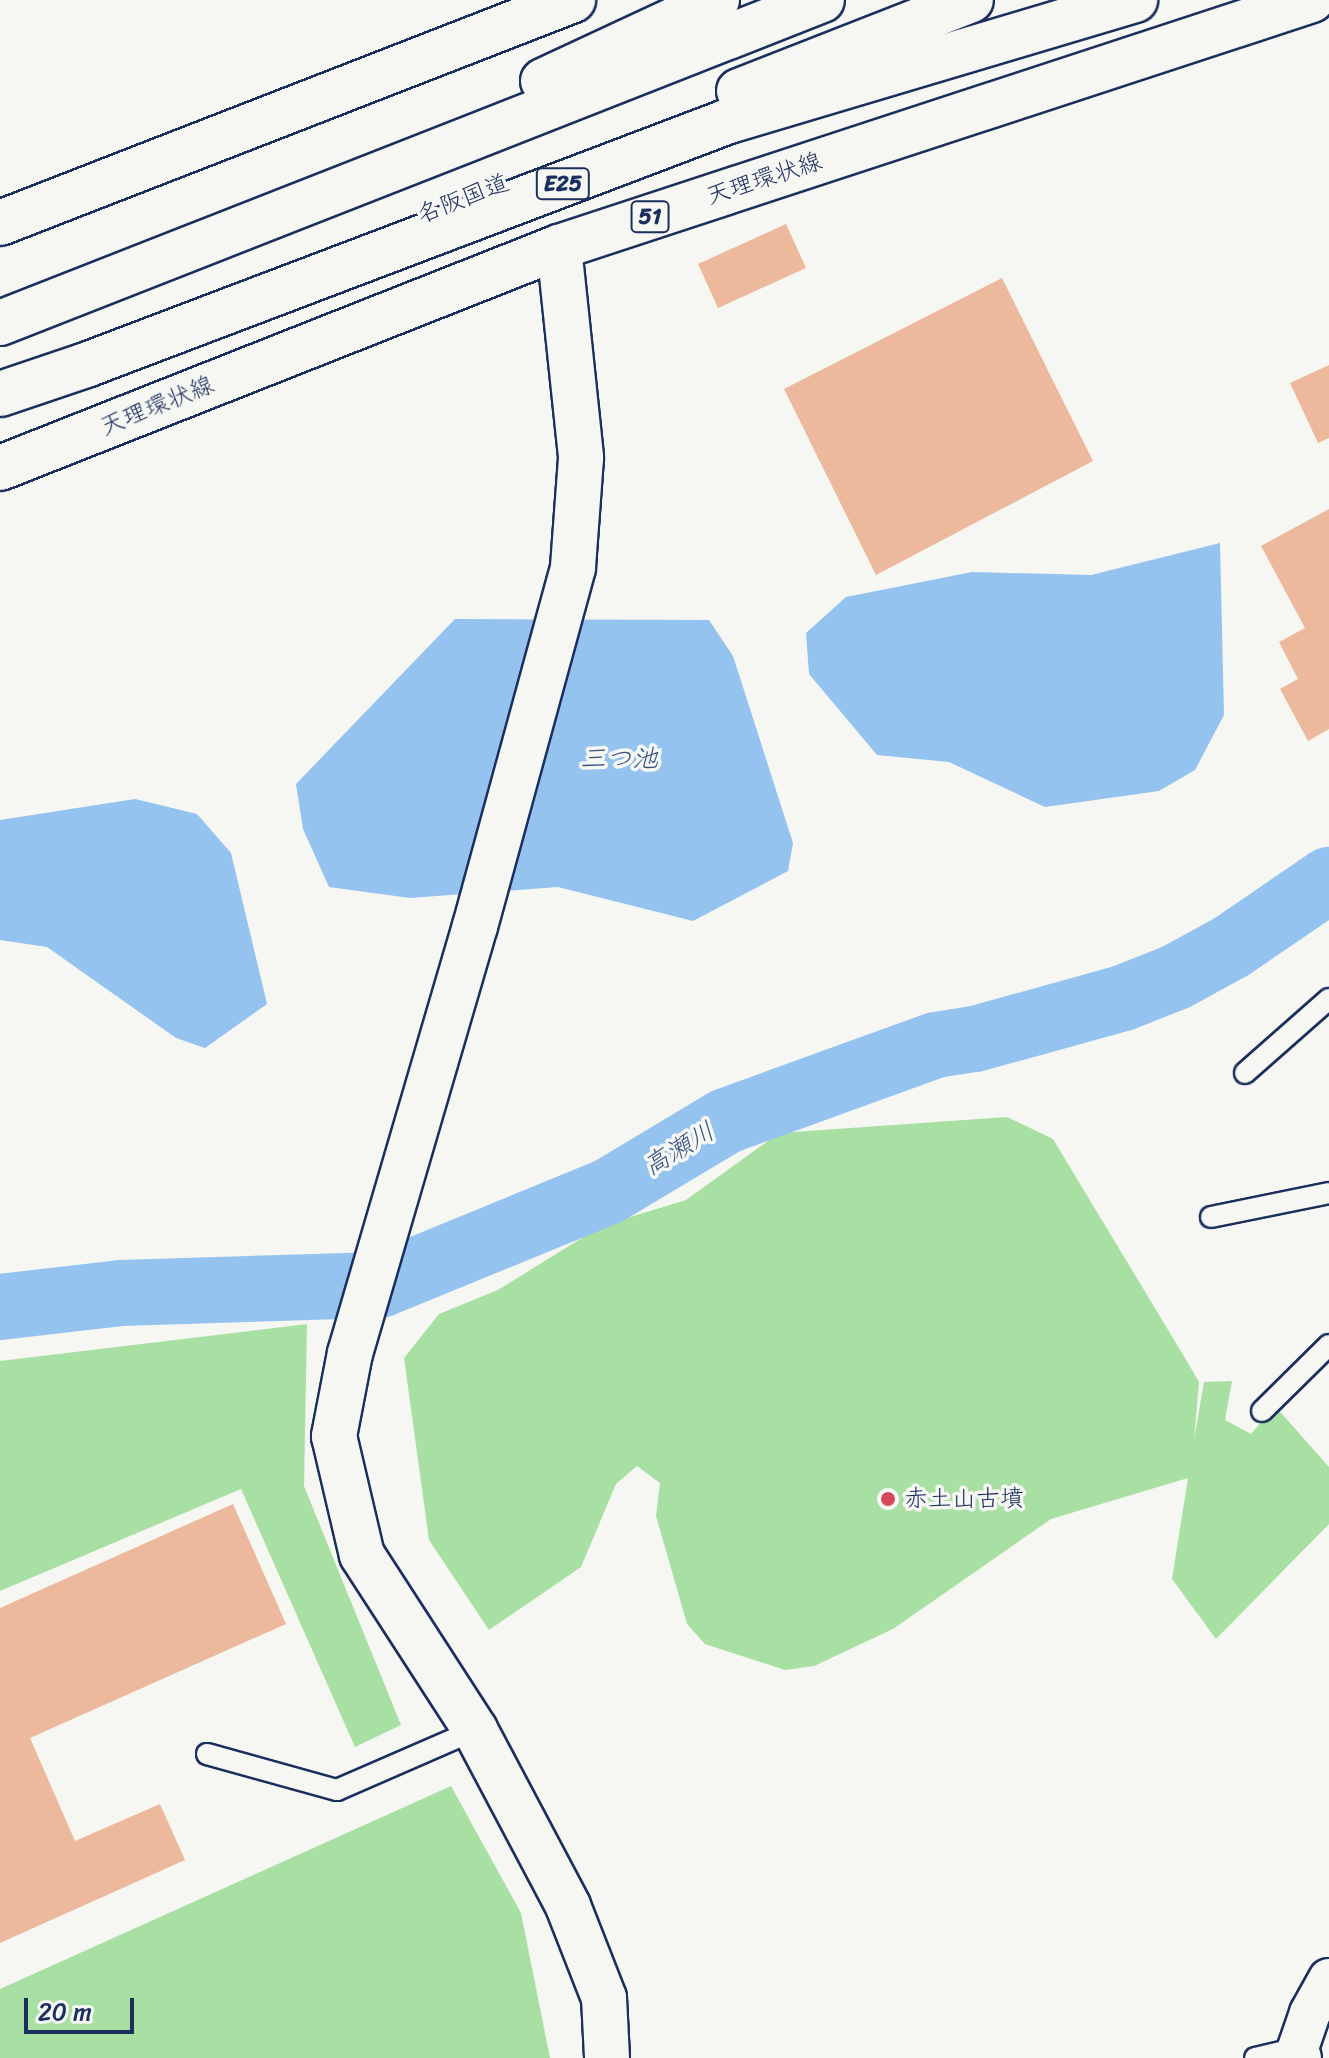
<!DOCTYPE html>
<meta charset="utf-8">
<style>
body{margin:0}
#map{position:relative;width:1329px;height:2058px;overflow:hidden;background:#f6f6f2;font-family:Sriracha,"Klee One",sans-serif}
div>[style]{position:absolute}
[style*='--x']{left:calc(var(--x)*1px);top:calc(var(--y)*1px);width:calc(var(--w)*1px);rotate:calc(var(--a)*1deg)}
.green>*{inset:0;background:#a8e0a4}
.water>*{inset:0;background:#94c3ef}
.river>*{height:66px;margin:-33px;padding:0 33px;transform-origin:33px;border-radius:33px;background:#94c3ef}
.building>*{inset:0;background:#ecb99d}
.roads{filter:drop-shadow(2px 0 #1b2f5e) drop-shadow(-2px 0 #1b2f5e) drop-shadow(0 2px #1b2f5e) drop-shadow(0 -2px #1b2f5e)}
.lane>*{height:20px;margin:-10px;padding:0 10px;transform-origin:10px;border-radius:10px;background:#f6f6f2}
.street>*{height:40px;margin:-20px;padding:0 20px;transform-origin:20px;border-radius:20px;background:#f6f6f2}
.secondary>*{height:44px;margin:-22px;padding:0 22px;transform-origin:22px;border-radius:22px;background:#f6f6f2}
.primary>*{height:44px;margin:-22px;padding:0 22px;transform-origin:22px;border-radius:22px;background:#f6f6f2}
.highway>*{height:44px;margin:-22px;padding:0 22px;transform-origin:22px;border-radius:22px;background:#f6f6f2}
.dots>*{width:22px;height:22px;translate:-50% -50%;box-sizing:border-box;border:4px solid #f6f6f2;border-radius:50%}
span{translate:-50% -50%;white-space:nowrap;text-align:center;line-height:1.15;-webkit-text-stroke:7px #f6f6f2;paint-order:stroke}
.shield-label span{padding:2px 6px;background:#f6f6f2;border:2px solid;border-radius:6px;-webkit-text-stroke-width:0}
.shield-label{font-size:22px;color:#1b2f5e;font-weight:700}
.street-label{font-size:24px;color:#1b2f5e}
.poi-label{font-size:24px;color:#1b2f5e}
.left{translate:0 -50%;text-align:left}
.water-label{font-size:26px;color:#395482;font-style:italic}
.scale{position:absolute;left:24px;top:1998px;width:110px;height:36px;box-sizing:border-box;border:4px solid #1b2f5e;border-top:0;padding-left:10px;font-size:24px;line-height:28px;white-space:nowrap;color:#1b2f5e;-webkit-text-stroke:6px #f6f6f2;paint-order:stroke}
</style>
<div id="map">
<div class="green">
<i style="clip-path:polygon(1007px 1117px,1053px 1139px,1185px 1358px,1199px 1382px,1194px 1440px,1204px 1382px,1232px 1381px,1225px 1420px,1251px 1434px,1275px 1406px,1329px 1467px,1329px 1524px,1216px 1639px,1172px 1579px,1188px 1478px,1051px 1519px,893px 1629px,814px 1666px,785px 1670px,705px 1644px,687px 1624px,656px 1516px,660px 1483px,637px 1466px,616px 1484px,581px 1567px,489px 1630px,429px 1540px,404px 1358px,439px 1314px,498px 1290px,601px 1226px,686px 1200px,779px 1133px)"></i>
<i style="clip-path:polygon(307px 1324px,304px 1486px,401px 1725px,355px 1747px,241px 1489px,0 1591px,0 1361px)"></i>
<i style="clip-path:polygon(451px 1786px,521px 1913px,550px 2058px,0 2058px,0 1989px)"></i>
</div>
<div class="water">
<i style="clip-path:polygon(1220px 543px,1224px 715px,1195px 770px,1159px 791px,1045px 807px,949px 762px,877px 755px,809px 674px,806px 633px,846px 597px,972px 572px,1091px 575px)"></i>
<i style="clip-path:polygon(455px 619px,709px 620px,733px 656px,793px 843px,788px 871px,693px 921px,558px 887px,410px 898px,329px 887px,303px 829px,296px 784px)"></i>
<i style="clip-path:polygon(135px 799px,197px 814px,231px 853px,267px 1004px,205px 1048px,176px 1038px,47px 947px,0 940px,0 820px)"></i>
</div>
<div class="river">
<i style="--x:0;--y:1307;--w:122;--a:-6.6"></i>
<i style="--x:121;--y:1293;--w:259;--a:-1.8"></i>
<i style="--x:380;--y:1285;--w:248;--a:-22.3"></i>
<i style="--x:609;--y:1191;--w:136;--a:-30.9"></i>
<i style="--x:726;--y:1121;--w:223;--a:-19.9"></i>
<i style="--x:936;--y:1045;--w:39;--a:-9"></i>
<i style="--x:975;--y:1039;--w:154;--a:-15.5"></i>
<i style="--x:1123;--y:998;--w:57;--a:-21.6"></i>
<i style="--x:1176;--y:977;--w:63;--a:-28.6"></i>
<i style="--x:1231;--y:947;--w:119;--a:-34.4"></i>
</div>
<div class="building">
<i style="clip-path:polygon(786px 224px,806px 268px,718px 308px,698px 264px)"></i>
<i style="clip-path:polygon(1002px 278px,1093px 461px,876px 575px,784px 389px)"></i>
<i style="clip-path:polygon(1329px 365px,1329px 438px,1318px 443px,1290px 383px)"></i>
<i style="clip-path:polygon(1329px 509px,1329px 729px,1308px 741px,1280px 689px,1298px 679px,1279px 642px,1305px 628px,1261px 546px)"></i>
<i style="clip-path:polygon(233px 1504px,286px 1624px,30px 1738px,75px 1841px,160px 1804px,185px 1860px,0 1943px,0 1608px)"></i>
</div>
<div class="roads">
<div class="lane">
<i style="--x:1245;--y:1073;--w:112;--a:-41.4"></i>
<i style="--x:1211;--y:1217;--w:120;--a:-11.5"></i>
<i style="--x:1262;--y:1411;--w:94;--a:-44.6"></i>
<i style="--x:207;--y:1754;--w:135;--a:15.5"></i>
<i style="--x:337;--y:1790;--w:150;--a:-23.5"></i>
<i style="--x:1255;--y:2058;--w:44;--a:-13.1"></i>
</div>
<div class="street">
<i style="--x:1301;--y:2058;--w:10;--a:-107"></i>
<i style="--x:1298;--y:2048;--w:37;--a:-71"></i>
<i style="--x:1310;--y:2013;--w:39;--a:-61"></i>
</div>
<div class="secondary">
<i style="--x:0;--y:223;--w:615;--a:-21.26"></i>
<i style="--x:559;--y:247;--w:212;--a:84"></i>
<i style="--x:581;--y:458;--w:110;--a:94.2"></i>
<i style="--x:573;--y:568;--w:371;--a:105.3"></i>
<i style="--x:475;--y:926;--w:445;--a:106.3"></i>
<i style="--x:350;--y:1353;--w:85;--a:100.9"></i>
<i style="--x:334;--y:1436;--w:122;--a:76.8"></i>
<i style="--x:362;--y:1555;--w:208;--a:57.1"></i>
<i style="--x:475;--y:1730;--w:199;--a:62.1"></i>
<i style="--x:568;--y:1906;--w:99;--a:68.6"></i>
<i style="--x:604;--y:1998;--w:60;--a:87.1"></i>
</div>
<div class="primary">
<i style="--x:0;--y:468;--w:601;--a:-21.57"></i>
<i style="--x:559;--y:247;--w:792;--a:-18.16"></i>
</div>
<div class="highway">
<i style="--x:543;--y:81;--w:192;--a:-25"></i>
<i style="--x:739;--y:91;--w:249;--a:-21.4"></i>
<i style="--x:0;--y:323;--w:883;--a:-21.45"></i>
<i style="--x:0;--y:394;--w:91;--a:-18.6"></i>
<i style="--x:86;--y:365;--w:685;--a:-20.79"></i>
<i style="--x:726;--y:122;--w:427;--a:-16.6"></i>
</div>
</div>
<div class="dots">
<i style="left:888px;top:1499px;background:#d1495b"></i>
</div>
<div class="shield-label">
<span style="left:563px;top:184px">E25</span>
<span style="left:650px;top:217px">51</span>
</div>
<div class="street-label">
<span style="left:764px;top:179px;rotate:-18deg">天理環状線</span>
<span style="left:463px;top:199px;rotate:-21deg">名阪国道</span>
<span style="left:157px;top:406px;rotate:-22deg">天理環状線</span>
</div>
<div class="poi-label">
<span class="left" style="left:904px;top:1499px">赤土山古墳</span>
</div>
<div class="water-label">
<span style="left:619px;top:759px">三つ池</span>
<span style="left:679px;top:1149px;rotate:-31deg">高瀬川</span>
</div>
<div class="scale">20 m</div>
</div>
